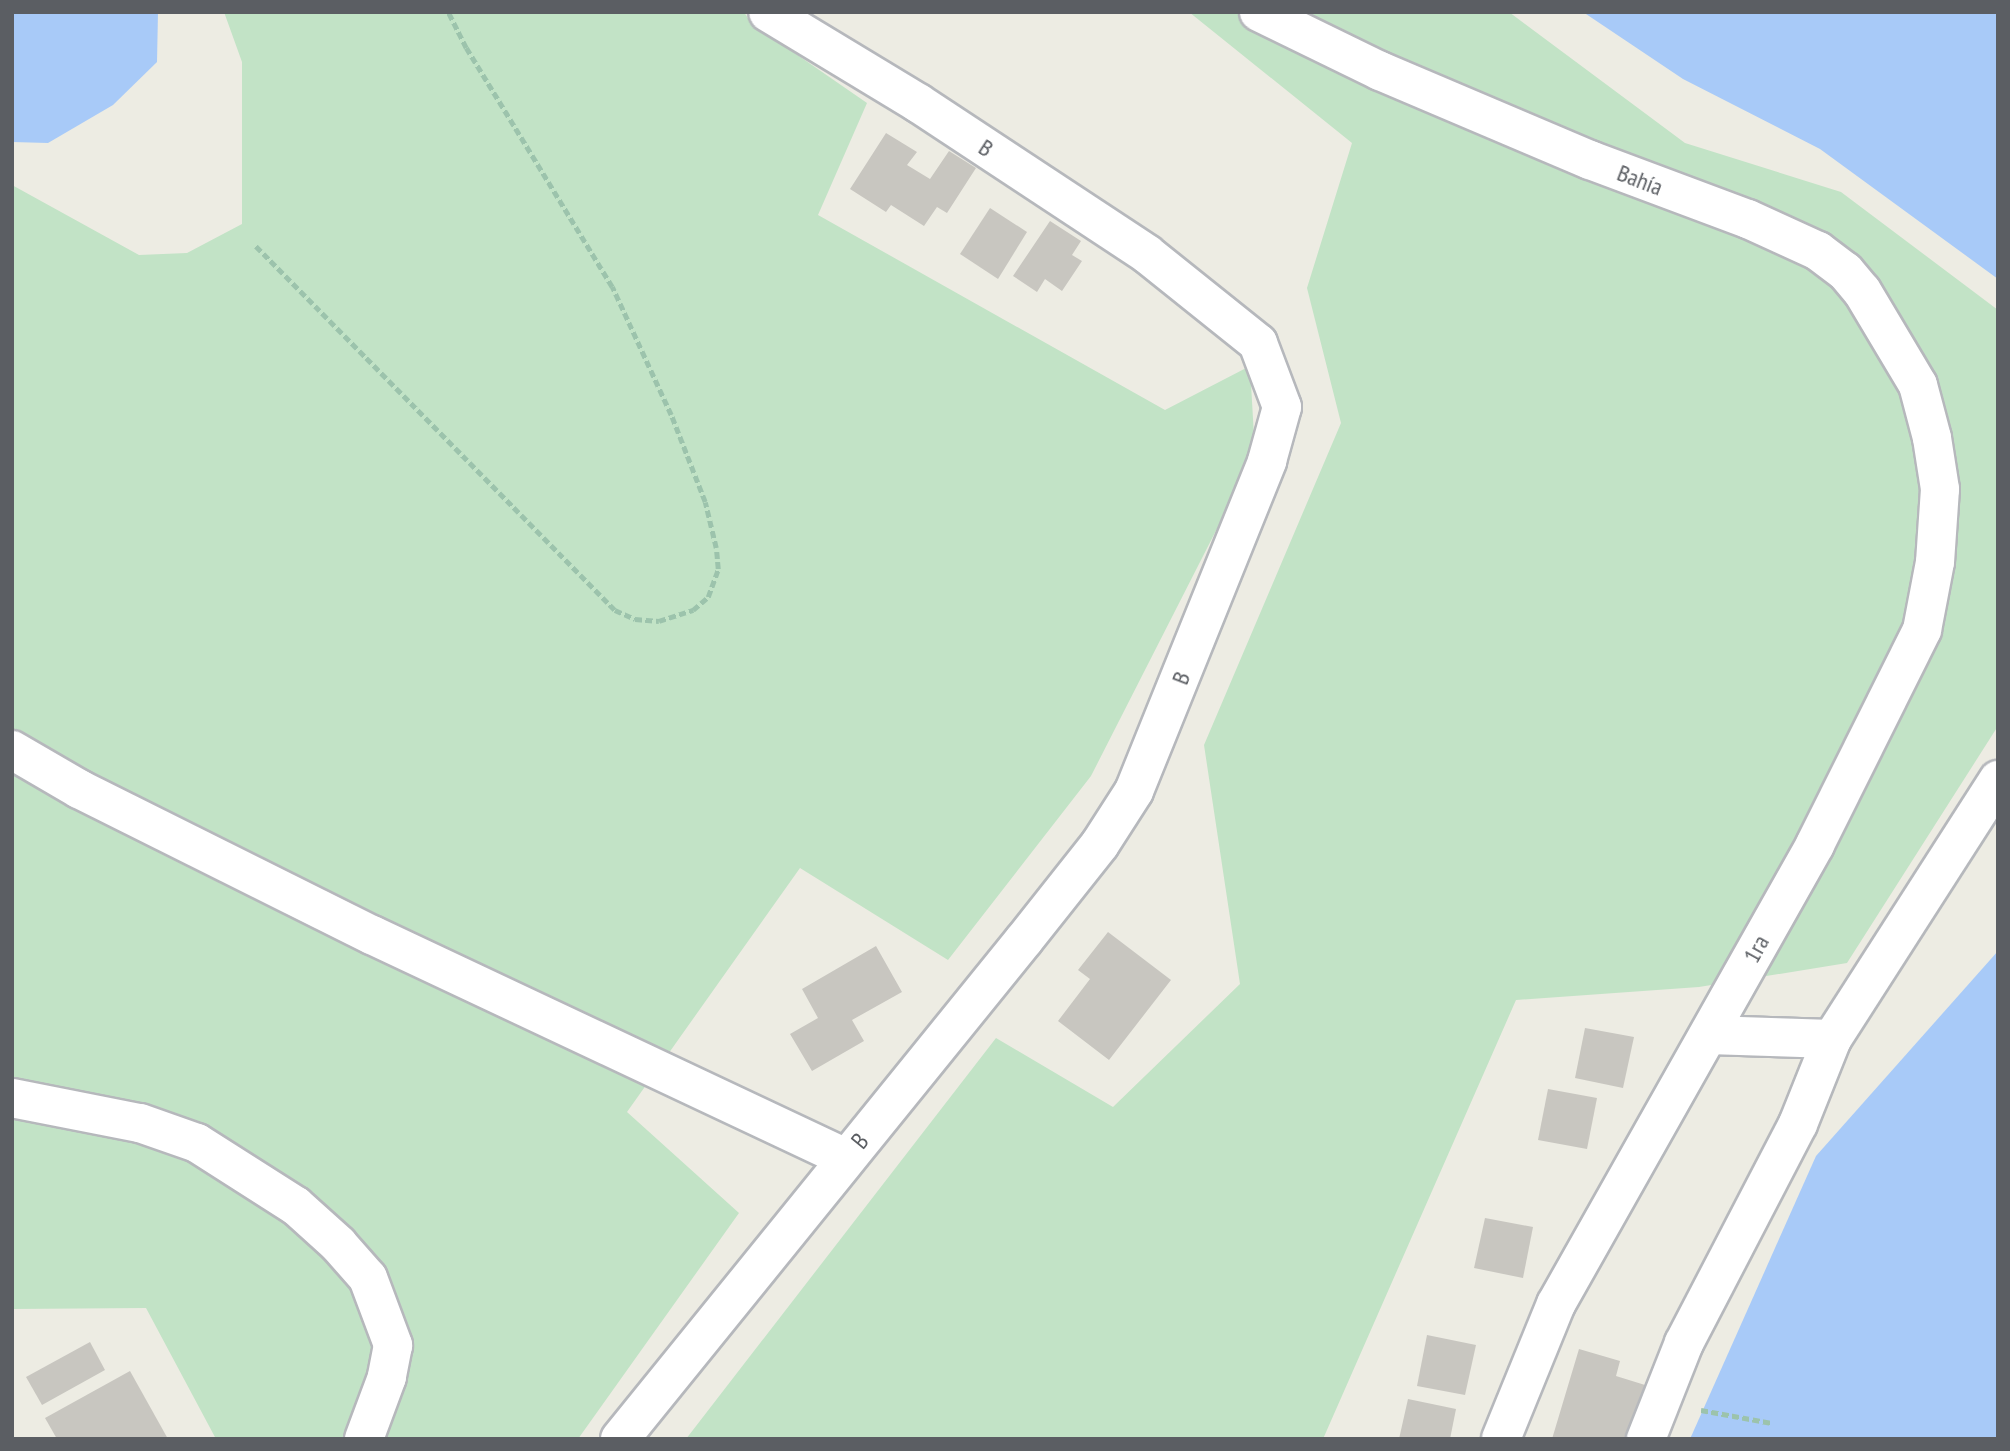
<!DOCTYPE html>
<meta charset="utf-8">
<style>
body{margin:0}
#map{position:relative;width:2010px;height:1451px;overflow:hidden;background:#edece3;font-family:"PT Sans Narrow",sans-serif}
div>[style]{position:absolute}
[style*='--x']{left:calc(var(--x)*1px);top:calc(var(--y)*1px);width:calc(var(--w)*1px);rotate:calc(var(--a)*1deg)}
.green>*{inset:0;background:#c2e3c6}
.water>*{inset:0;background:#a8caf8}
.building>*{inset:0;background:#c8c6c0}
.path>*{height:4.5px;margin-top:-2.25px;transform-origin:0;background:repeating-linear-gradient(90deg,#9cc3ac 0 7px,transparent 0 10.5px)}
.roads{filter:drop-shadow(2px 0 #b6b8bc) drop-shadow(-2px 0 #b6b8bc) drop-shadow(0 2px #b6b8bc) drop-shadow(0 -2px #b6b8bc)}
.minor>*{height:38px;margin:-19px;padding:0 19px;transform-origin:19px;border-radius:19px;background:#fff}
span{translate:-50% -50%;white-space:nowrap;text-align:center;line-height:1.15;-webkit-text-stroke:7px #fff;paint-order:stroke}
.street-label{font-size:24px;color:#5b5e63}
.frame{position:absolute;inset:0;border:14px solid #5b5e63;pointer-events:none}
</style>
<div id="map">
<div class="green">
<i style="clip-path:polygon(224px 12px,744px 12px,751px 23px,867px 103px,818px 215px,1165px 410px,1250px 366px,1255px 454px,1091px 776px,948px 960px,800px 868px,627px 1112px,739px 1213px,578px 1439px,216px 1439px,146px 1308px,12px 1309px,12px 185px,139px 255px,187px 253px,242px 224px,242px 62px)"></i>
<i style="clip-path:polygon(1189px 12px,1509px 12px,1685px 143px,1841px 192px,1998px 310px,1998px 726px,1847px 963px,1699px 987px,1516px 1000px,1323px 1439px,686px 1439px,996px 1038px,1113px 1107px,1240px 984px,1204px 745px,1341px 423px,1307px 288px,1352px 143px)"></i>
</div>
<div class="water">
<i style="clip-path:polygon(12px 12px,158px 12px,157px 62px,113px 105px,48px 143px,12px 142px)"></i>
<i style="clip-path:polygon(1583px 12px,1998px 12px,1998px 279px,1820px 149px,1683px 79px)"></i>
<i style="clip-path:polygon(1998px 951px,1998px 1439px,1690px 1439px,1816px 1156px)"></i>
</div>
<div class="building">
<i style="clip-path:polygon(886px 133px,917px 152px,907px 165px,930px 179px,949px 151px,976px 168px,947px 213px,937px 207px,924px 226px,891px 205px,886px 212px,850px 189px)"></i>
<i style="clip-path:polygon(990px 208px,1027px 232px,998px 279px,960px 254px)"></i>
<i style="clip-path:polygon(1050px 221px,1081px 241px,1072px 255px,1082px 261px,1062px 291px,1045px 279px,1037px 292px,1013px 276px)"></i>
<i style="clip-path:polygon(1108px 932px,1171px 980px,1109px 1060px,1058px 1021px,1090px 979px,1078px 970px)"></i>
<i style="clip-path:polygon(876px 946px,902px 992px,852px 1020px,864px 1041px,812px 1071px,790px 1034px,818px 1018px,802px 989px)"></i>
<i style="clip-path:polygon(1585px 1028px,1634px 1037px,1623px 1088px,1575px 1078px)"></i>
<i style="clip-path:polygon(1548px 1089px,1597px 1098px,1587px 1149px,1538px 1140px)"></i>
<i style="clip-path:polygon(1485px 1218px,1533px 1227px,1523px 1278px,1474px 1268px)"></i>
<i style="clip-path:polygon(1427px 1335px,1476px 1345px,1465px 1395px,1417px 1386px)"></i>
<i style="clip-path:polygon(90px 1342px,105px 1370px,42px 1405px,26px 1377px)"></i>
<i style="clip-path:polygon(1579px 1349px,1620px 1361px,1616px 1376px,1645px 1385px,1629px 1439px,1552px 1439px)"></i>
<i style="clip-path:polygon(130px 1371px,168px 1439px,57px 1439px,45px 1418px)"></i>
<i style="clip-path:polygon(1408px 1399px,1456px 1409px,1450px 1439px,1399px 1439px)"></i>
</div>
<div class="path">
<i style="--x:256;--y:246;--w:511;--a:45.4"></i>
<i style="--x:615;--y:610;--w:22;--a:24"></i>
<i style="--x:635;--y:619;--w:24;--a:5"></i>
<i style="--x:659;--y:621;--w:36;--a:-18"></i>
<i style="--x:693;--y:610;--w:20;--a:-41"></i>
<i style="--x:708;--y:597;--w:30;--a:-70"></i>
<i style="--x:718;--y:569;--w:21;--a:-95"></i>
<i style="--x:716;--y:548;--w:47;--a:-103.4"></i>
<i style="--x:705;--y:502;--w:93;--a:-111.3"></i>
<i style="--x:671;--y:415;--w:141;--a:-114.7"></i>
<i style="--x:612;--y:287;--w:280;--a:-121.4"></i>
<i style="--x:466;--y:48;--w:40;--a:-116.6"></i>
<i style="--x:1701;--y:1410;--w:72;--a:10.4"></i>
</div>
<div class="roads">
<div class="minor">
<i style="--x:1259;--y:12;--w:135;--a:26"></i>
<i style="--x:1380;--y:71;--w:228;--a:23"></i>
<i style="--x:1590;--y:160;--w:169;--a:20.5"></i>
<i style="--x:1748;--y:219;--w:77;--a:24.6"></i>
<i style="--x:1818;--y:251;--w:34;--a:37"></i>
<i style="--x:1845;--y:271;--w:26;--a:50"></i>
<i style="--x:1862;--y:291;--w:109;--a:59.2"></i>
<i style="--x:1918;--y:385;--w:55;--a:75.2"></i>
<i style="--x:1932;--y:438;--w:52;--a:81.1"></i>
<i style="--x:1940;--y:489;--w:73;--a:93.9"></i>
<i style="--x:1935;--y:562;--w:69;--a:100.8"></i>
<i style="--x:1922;--y:630;--w:240;--a:116.5"></i>
<i style="--x:1815;--y:845;--w:527;--a:119.43"></i>
<i style="--x:1556;--y:1304;--w:146;--a:112.2"></i>
<i style="--x:12;--y:750;--w:78;--a:30.2"></i>
<i style="--x:79;--y:789;--w:327;--a:26.5"></i>
<i style="--x:372;--y:935;--w:524;--a:25.2"></i>
<i style="--x:1709;--y:1035;--w:123;--a:1.9"></i>
<i style="--x:12;--y:1098;--w:130;--a:11.1"></i>
<i style="--x:140;--y:1123;--w:60;--a:19.3"></i>
<i style="--x:197;--y:1143;--w:117;--a:32.5"></i>
<i style="--x:296;--y:1206;--w:57;--a:42.1"></i>
<i style="--x:338;--y:1244;--w:45;--a:48.6"></i>
<i style="--x:368;--y:1278;--w:72;--a:69.5"></i>
<i style="--x:393;--y:1345;--w:33;--a:101"></i>
<i style="--x:387;--y:1377;--w:66;--a:110.4"></i>
<i style="--x:620;--y:1439;--w:642;--a:-51.01"></i>
<i style="--x:1024;--y:940;--w:122;--a:-51.6"></i>
<i style="--x:1100;--y:844;--w:63;--a:-57.3"></i>
<i style="--x:1134;--y:791;--w:356;--a:-68"></i>
<i style="--x:1267;--y:461;--w:56;--a:-74.5"></i>
<i style="--x:1282;--y:407;--w:68;--a:-110.6"></i>
<i style="--x:1258;--y:343;--w:142;--a:-141.3"></i>
<i style="--x:1147;--y:254;--w:274;--a:-146.6"></i>
<i style="--x:918;--y:103;--w:175;--a:-148.8"></i>
<i style="--x:1646;--y:1439;--w:103;--a:-68.4"></i>
<i style="--x:1684;--y:1343;--w:247;--a:-62.5"></i>
<i style="--x:1798;--y:1124;--w:92;--a:-68.2"></i>
<i style="--x:1832;--y:1039;--w:308;--a:-57.3"></i>
</div>
</div>
<div class="street-label">
<span style="left:986px;top:148px;rotate:33deg">B</span>
<span style="left:1640px;top:180px;rotate:21deg">Bahía</span>
<span style="left:1181px;top:678px;rotate:-69deg">B</span>
<span style="left:1756px;top:949px;rotate:-61deg">1ra</span>
<span style="left:860px;top:1141px;rotate:-51deg">B</span>
</div>
<div class="frame"></div>
</div>
